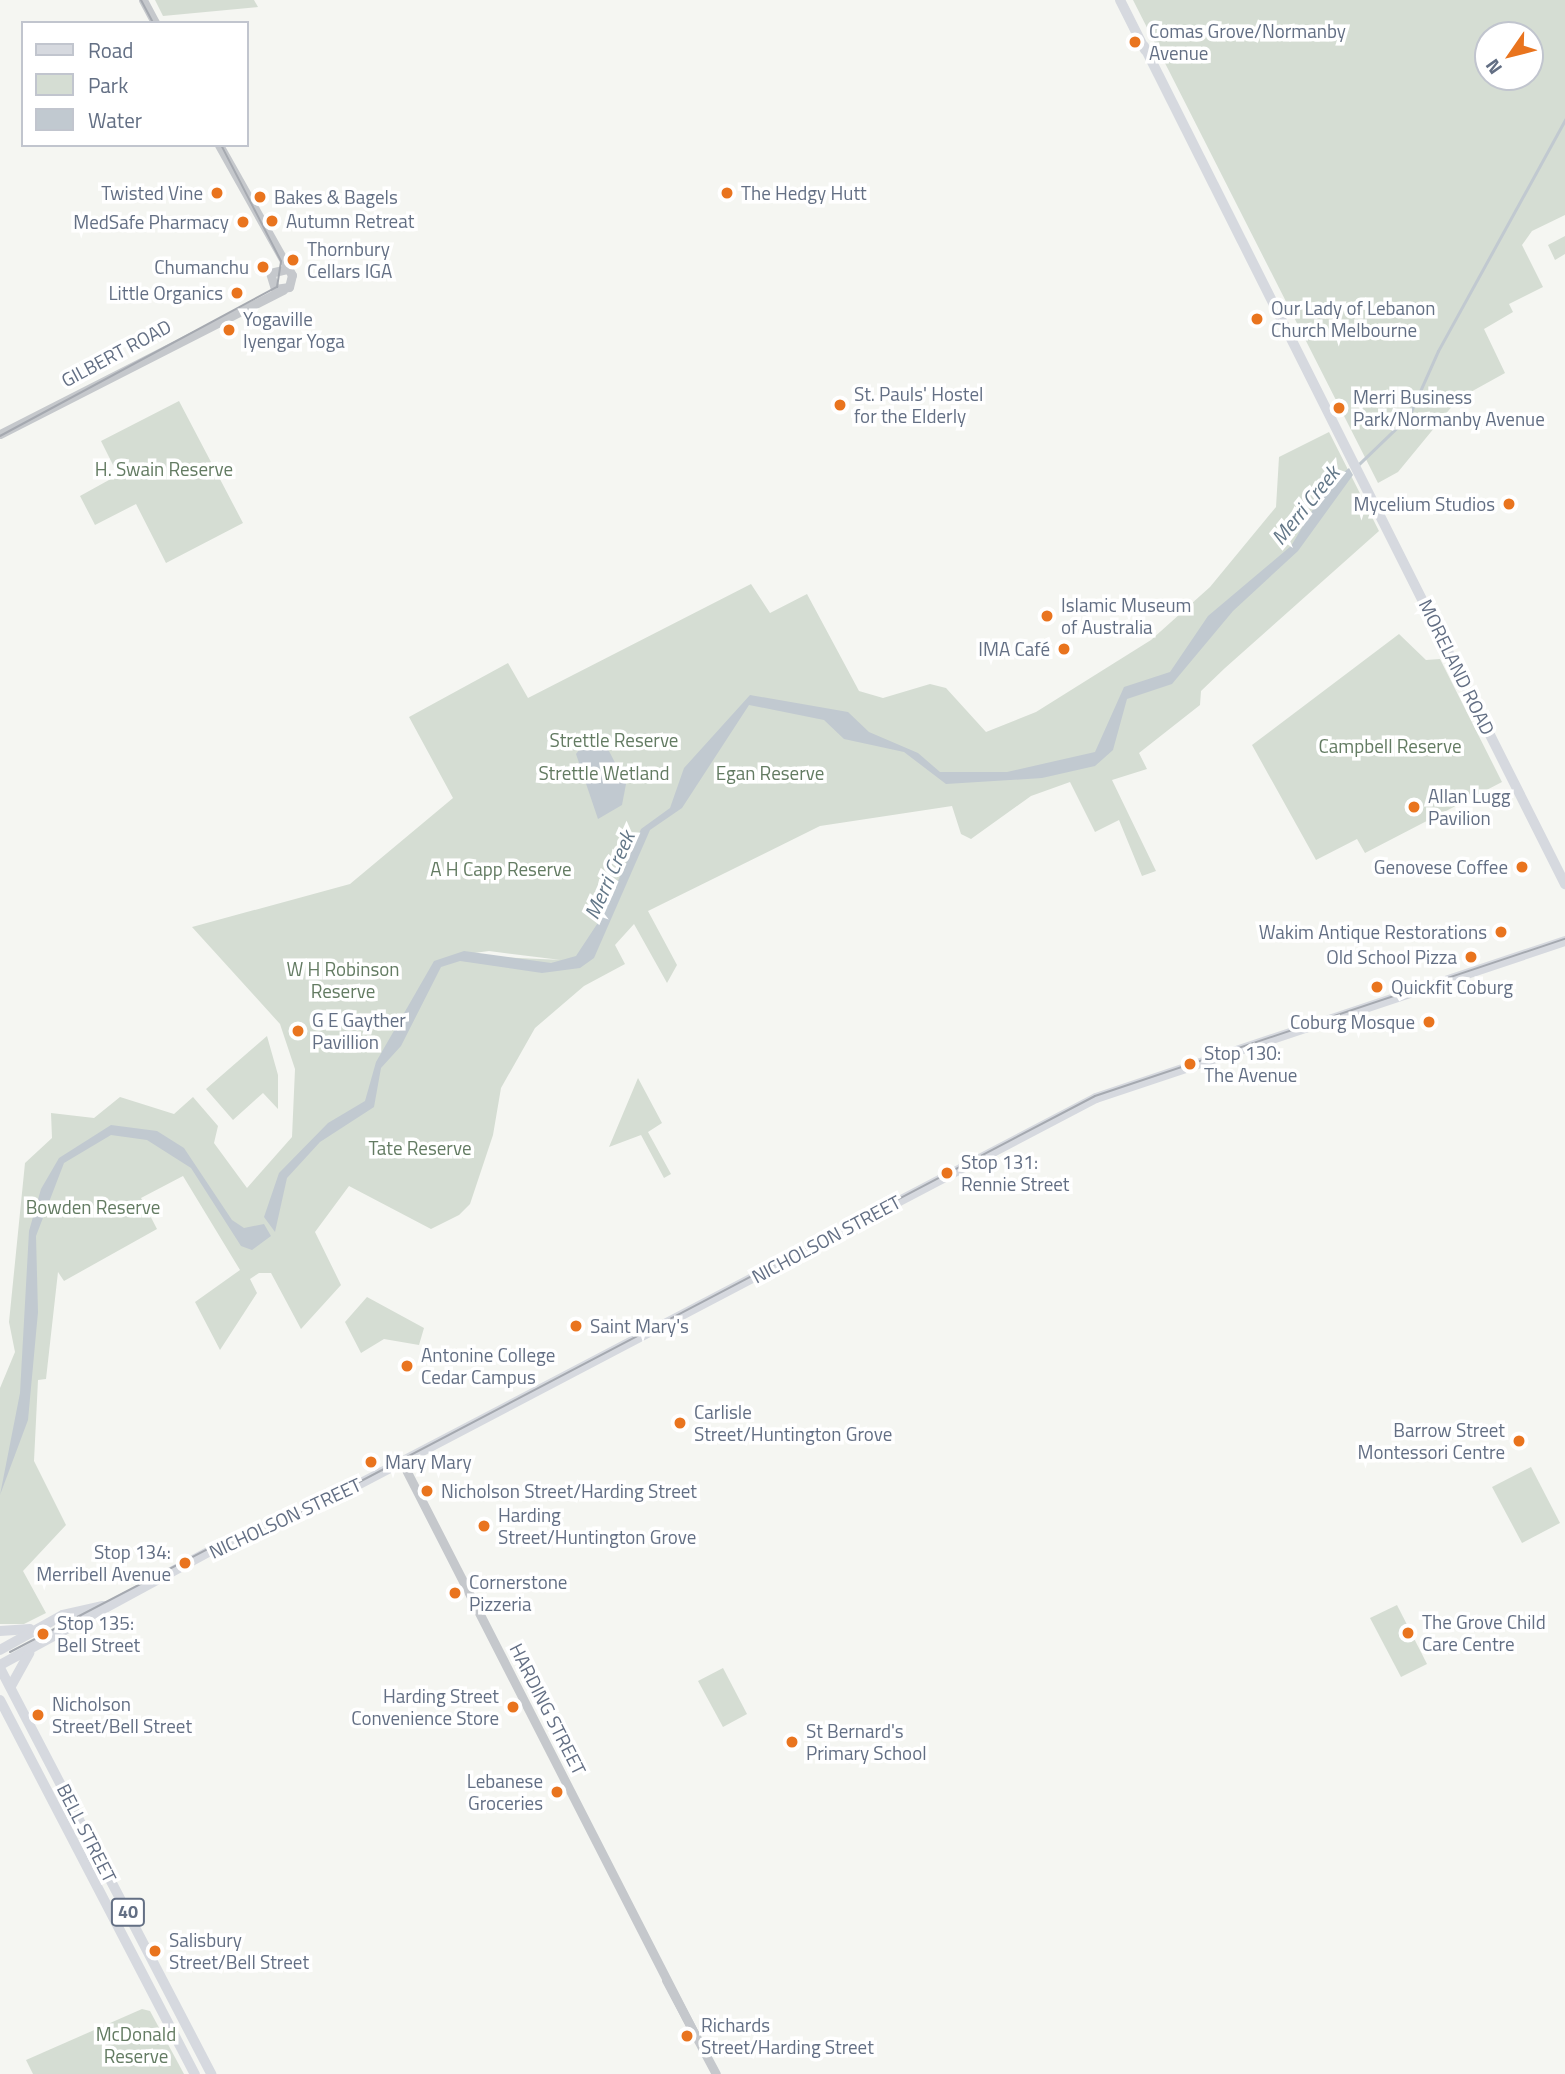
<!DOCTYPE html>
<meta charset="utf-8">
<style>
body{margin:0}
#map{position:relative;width:1565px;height:2074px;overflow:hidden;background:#f5f6f2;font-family:"Titillium Web",sans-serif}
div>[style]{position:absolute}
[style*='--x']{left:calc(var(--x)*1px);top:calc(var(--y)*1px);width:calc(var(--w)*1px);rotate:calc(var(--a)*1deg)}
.green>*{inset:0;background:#d5ddd3}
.water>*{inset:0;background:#c1c9d0}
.stream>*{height:2.5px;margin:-1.25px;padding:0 1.25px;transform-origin:1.25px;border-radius:1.25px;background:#c1c9d0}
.tertiary>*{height:9px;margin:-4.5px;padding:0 4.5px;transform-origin:4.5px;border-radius:4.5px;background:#c5c8cc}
.secondary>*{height:10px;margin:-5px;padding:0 5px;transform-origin:5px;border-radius:5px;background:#d6d9df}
.primary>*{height:10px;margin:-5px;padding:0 5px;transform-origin:5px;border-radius:5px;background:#d6d9df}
.trunk>*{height:10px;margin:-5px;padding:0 5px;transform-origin:5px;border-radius:5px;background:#d6d9df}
.tram>*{height:2px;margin:-1px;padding:0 1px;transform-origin:1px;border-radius:1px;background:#a5a9b0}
.dots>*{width:19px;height:19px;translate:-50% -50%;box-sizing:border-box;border:4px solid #fff;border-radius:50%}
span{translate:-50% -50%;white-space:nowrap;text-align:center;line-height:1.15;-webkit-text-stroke:7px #fff;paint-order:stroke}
.shield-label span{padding:2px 5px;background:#fff;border:2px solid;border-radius:5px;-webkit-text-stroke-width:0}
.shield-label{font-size:18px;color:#636f84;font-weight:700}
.poi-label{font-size:19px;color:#636f84}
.left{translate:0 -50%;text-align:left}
.right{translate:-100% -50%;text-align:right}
.street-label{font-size:19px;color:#636f84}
.park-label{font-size:19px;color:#637b62}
.water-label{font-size:21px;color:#637788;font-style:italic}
.legend{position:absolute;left:21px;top:21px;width:228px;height:126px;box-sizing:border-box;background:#fff;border:2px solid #c1c5ce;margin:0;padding:9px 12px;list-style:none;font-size:21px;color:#636f84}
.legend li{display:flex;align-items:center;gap:14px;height:35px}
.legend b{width:35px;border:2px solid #c1c5ce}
.north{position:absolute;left:1474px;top:21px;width:70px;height:70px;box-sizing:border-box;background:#fff;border:2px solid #c1c5ce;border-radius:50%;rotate:235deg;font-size:19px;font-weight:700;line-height:28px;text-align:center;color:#636f84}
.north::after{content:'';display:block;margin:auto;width:24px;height:32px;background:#e9741e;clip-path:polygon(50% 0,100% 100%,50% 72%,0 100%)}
</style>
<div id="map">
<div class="green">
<i style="clip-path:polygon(155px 0,254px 0,258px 7px,163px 16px)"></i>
<i style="clip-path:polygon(evenodd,1133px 0,1565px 0,1565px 215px,1532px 231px,1522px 245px,1543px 287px,1509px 304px,1513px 312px,1484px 329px,1505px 373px,1458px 399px,1398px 472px,1378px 483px,1133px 0,1488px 35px,1530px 35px,1530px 77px,1488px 77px,1488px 35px)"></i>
<i style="clip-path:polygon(1565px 236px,1565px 254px,1555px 260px,1548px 245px)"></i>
<i style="clip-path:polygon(179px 401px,243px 523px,166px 563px,136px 504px,95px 525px,80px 496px,118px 475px,101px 441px)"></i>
<i style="clip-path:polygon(evenodd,1329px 432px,1379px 531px,1225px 668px,1201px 691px,1200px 705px,1139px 753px,1147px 769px,1112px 780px,1156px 871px,1142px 876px,1119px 820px,1095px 832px,1070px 782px,1031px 796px,971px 839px,961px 834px,952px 806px,820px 826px,648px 911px,677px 965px,667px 983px,634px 924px,615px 945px,625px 964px,584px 986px,535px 1028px,501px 1088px,493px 1135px,470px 1204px,459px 1215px,431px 1229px,349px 1186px,315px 1232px,341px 1285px,301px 1329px,271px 1273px,259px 1273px,250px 1279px,257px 1293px,220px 1350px,195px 1302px,240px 1270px,183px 1176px,141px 1198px,157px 1229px,64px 1281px,58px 1272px,46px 1379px,38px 1380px,34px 1461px,66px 1525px,23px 1571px,46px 1613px,24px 1624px,0 1624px,0 1388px,15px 1352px,9px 1322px,25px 1163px,52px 1138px,51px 1113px,94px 1118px,120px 1097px,174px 1114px,193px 1097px,218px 1126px,214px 1143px,247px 1188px,292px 1137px,295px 1069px,280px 1024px,192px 927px,350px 884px,453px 798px,409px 717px,508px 663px,528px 698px,751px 584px,770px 613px,807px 594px,859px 691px,883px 698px,930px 684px,946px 688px,986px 732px,1036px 712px,1151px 640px,1210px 587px,1276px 507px,1279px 457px,1329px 432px,489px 951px,561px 960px,562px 960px,459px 955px,489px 951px)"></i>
<i style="clip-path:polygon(1399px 634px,1426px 660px,1440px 659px,1502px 782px,1365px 853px,1357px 839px,1316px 860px,1252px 745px)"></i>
<i style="clip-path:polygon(267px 1036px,278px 1075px,278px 1109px,263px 1093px,233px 1120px,206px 1089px)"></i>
<i style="clip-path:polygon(638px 1078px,662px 1123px,648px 1132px,671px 1174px,664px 1178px,641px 1135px,609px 1147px)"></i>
<i style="clip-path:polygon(367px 1297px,424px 1328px,419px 1345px,384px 1339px,361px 1353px,345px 1322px)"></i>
<i style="clip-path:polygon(1531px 1467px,1560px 1523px,1522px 1543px,1492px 1487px)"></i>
<i style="clip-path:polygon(1397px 1605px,1427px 1664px,1401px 1677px,1370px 1618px)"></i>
<i style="clip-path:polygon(723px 1668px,747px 1714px,723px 1727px,698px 1681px)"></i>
<i style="clip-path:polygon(142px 2009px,150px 2011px,184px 2074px,33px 2074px,26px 2060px)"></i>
</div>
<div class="water">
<i style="clip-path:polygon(1349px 468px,1353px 475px,1298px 551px,1233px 611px,1172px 684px,1127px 699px,1113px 750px,1095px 766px,1042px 778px,946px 784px,904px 752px,844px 739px,824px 720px,749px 705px,682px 808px,650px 830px,594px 958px,580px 968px,542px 973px,460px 961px,441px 967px,401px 1046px,381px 1068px,374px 1107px,320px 1142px,287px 1178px,275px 1232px,264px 1217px,279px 1173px,328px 1123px,365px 1101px,376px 1062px,434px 961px,464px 951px,551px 963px,576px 956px,603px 915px,641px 829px,670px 808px,684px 768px,750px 695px,848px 712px,869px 732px,918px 753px,940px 772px,1007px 772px,1095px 752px,1124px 687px,1170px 672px,1208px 616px,1291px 546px,1327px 486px)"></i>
<i style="clip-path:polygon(590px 735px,609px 751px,626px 784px,622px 805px,598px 819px,576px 754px)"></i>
<i style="clip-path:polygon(111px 1125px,157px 1131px,184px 1148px,232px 1220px,244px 1228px,264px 1224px,271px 1236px,252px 1250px,241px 1246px,191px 1168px,147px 1140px,111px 1135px,64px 1163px,36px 1236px,38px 1312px,28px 1420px,0 1495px,20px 1393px,29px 1231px,41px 1189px,59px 1158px)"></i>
</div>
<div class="stream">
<i style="--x:1357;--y:466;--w:72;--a:-43.9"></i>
<i style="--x:1409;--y:416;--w:71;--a:-66"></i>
<i style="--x:1438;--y:351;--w:264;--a:-61.2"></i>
</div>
<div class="tertiary">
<i style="--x:143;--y:0;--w:26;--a:62"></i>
<i style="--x:219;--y:145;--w:149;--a:60.7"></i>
<i style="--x:292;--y:275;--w:12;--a:104"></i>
<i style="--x:289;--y:287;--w:14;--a:172"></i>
<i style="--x:275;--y:289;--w:17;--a:-107"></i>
<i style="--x:270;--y:273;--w:17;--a:-13"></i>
<i style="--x:0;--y:434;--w:318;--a:-27"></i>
<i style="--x:402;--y:1462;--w:644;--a:62.92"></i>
<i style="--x:666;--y:1980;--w:106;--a:62"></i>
</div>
<div class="secondary">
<i style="--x:1120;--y:0;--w:56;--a:63.4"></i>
<i style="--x:1144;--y:46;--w:938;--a:63.33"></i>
</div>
<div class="primary">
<i style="--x:0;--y:1631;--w:30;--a:-4"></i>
<i style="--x:0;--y:1650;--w:72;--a:-29.1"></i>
<i style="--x:63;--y:1615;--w:41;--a:-12.7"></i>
<i style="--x:0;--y:1665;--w:274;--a:-28.5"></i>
<i style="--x:241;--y:1534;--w:64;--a:-18.2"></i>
<i style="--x:302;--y:1514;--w:896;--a:-27.65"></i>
<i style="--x:1096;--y:1098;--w:495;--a:-18.5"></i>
<i style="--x:11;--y:1686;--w:38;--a:-61"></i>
</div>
<div class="trunk">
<i style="--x:0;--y:1668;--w:458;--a:62.5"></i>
<i style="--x:0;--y:1700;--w:422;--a:62.5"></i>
</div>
<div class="tram">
<i style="--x:141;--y:0;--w:26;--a:62"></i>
<i style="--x:0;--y:436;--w:315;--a:-28.3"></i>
<i style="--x:277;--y:287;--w:26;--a:-81"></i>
<i style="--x:281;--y:261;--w:131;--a:-117.3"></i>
<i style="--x:10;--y:1652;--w:260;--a:-27.5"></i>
<i style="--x:241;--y:1532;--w:64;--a:-18.2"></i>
<i style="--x:302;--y:1512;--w:895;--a:-27.68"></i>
<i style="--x:1095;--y:1096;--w:496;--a:-18.5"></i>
</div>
<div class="dots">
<i style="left:1135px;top:42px;background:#e9741e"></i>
<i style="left:217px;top:193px;background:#e9741e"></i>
<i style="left:727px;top:193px;background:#e9741e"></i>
<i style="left:260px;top:197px;background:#e9741e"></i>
<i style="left:272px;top:221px;background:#e9741e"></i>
<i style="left:243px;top:222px;background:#e9741e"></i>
<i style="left:293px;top:260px;background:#e9741e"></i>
<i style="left:263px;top:267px;background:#e9741e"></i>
<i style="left:237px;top:293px;background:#e9741e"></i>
<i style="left:1257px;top:319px;background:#e9741e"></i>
<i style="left:229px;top:330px;background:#e9741e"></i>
<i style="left:840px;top:405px;background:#e9741e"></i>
<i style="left:1339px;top:408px;background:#e9741e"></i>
<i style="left:1509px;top:504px;background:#e9741e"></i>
<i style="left:1047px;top:616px;background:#e9741e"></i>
<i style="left:1064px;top:649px;background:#e9741e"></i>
<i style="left:1414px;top:807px;background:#e9741e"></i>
<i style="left:1522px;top:867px;background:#e9741e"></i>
<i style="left:1501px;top:932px;background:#e9741e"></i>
<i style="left:1471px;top:957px;background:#e9741e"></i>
<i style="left:1377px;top:987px;background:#e9741e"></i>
<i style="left:1429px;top:1022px;background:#e9741e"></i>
<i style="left:298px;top:1031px;background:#e9741e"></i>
<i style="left:1190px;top:1064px;background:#e9741e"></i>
<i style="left:947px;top:1173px;background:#e9741e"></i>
<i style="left:576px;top:1326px;background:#e9741e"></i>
<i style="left:407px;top:1366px;background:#e9741e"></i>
<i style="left:680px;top:1423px;background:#e9741e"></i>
<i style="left:1519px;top:1441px;background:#e9741e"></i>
<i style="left:371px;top:1462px;background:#e9741e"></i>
<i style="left:427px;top:1491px;background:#e9741e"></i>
<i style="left:484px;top:1526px;background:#e9741e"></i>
<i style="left:185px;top:1563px;background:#e9741e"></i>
<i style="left:455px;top:1593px;background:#e9741e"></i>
<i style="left:1408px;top:1633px;background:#e9741e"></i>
<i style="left:43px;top:1634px;background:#e9741e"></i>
<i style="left:513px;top:1707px;background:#e9741e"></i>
<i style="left:38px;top:1715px;background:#e9741e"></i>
<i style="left:792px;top:1742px;background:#e9741e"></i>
<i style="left:557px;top:1792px;background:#e9741e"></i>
<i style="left:155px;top:1951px;background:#e9741e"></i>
<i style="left:687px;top:2036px;background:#e9741e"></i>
</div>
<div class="shield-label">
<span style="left:128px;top:1912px">40</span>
</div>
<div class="poi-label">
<span class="left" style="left:1149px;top:42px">Comas Grove/Normanby<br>Avenue</span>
<span class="right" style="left:203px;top:193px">Twisted Vine</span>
<span class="left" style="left:741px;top:193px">The Hedgy Hutt</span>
<span class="left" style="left:274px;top:197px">Bakes &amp; Bagels</span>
<span class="left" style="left:286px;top:221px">Autumn Retreat</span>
<span class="right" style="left:229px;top:222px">MedSafe Pharmacy</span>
<span class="left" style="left:307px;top:260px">Thornbury<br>Cellars IGA</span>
<span class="right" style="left:249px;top:267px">Chumanchu</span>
<span class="right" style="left:223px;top:293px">Little Organics</span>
<span class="left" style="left:1271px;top:319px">Our Lady of Lebanon<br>Church Melbourne</span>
<span class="left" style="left:243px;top:330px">Yogaville<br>Iyengar Yoga</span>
<span class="left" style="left:854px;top:405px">St. Pauls' Hostel<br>for the Elderly</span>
<span class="left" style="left:1353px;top:408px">Merri Business<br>Park/Normanby Avenue</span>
<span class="right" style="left:1495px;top:504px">Mycelium Studios</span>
<span class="left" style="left:1061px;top:616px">Islamic Museum<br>of Australia</span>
<span class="right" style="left:1050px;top:649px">IMA Café</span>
<span class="left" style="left:1428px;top:807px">Allan Lugg<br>Pavilion</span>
<span class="right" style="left:1508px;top:867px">Genovese Coffee</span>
<span class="right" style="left:1487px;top:932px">Wakim Antique Restorations</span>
<span class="right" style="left:1457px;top:957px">Old School Pizza</span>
<span class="left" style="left:1391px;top:987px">Quickfit Coburg</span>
<span class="left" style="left:312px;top:1031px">G E Gayther<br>Pavillion</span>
<span class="right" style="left:1415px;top:1022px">Coburg Mosque</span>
<span class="left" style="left:1204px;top:1064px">Stop 130:<br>The Avenue</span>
<span class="left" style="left:961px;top:1173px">Stop 131:<br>Rennie Street</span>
<span class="left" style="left:590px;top:1326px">Saint Mary's</span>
<span class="left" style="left:421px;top:1366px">Antonine College<br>Cedar Campus</span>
<span class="left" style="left:694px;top:1423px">Carlisle<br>Street/Huntington Grove</span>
<span class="right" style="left:1505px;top:1441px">Barrow Street<br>Montessori Centre</span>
<span class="left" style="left:385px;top:1462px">Mary Mary</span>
<span class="left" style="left:441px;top:1491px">Nicholson Street/Harding Street</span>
<span class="left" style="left:498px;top:1526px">Harding<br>Street/Huntington Grove</span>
<span class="right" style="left:171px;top:1563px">Stop 134:<br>Merribell Avenue</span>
<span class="left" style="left:469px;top:1593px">Cornerstone<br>Pizzeria</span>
<span class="left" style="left:1422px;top:1633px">The Grove Child<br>Care Centre</span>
<span class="left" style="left:57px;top:1634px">Stop 135:<br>Bell Street</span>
<span class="right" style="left:499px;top:1707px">Harding Street<br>Convenience Store</span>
<span class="left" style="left:52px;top:1715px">Nicholson<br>Street/Bell Street</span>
<span class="left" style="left:806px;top:1742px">St Bernard's<br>Primary School</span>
<span class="right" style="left:543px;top:1792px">Lebanese<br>Groceries</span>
<span class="left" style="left:169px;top:1951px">Salisbury<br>Street/Bell Street</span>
<span class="left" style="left:701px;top:2036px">Richards<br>Street/Harding Street</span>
</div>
<div class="street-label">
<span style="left:116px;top:353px;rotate:-28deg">GILBERT ROAD</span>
<span style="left:1457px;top:667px;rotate:64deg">MORELAND ROAD</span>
<span style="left:826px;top:1239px;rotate:-28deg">NICHOLSON STREET</span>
<span style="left:285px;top:1518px;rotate:-25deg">NICHOLSON STREET</span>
<span style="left:548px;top:1709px;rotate:63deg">HARDING STREET</span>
<span style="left:87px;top:1833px;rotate:63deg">BELL STREET</span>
</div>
<div class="park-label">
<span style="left:164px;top:469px">H. Swain Reserve</span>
<span style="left:614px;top:740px">Strettle Reserve</span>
<span style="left:1390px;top:746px">Campbell Reserve</span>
<span style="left:604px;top:773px">Strettle Wetland</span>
<span style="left:770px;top:773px">Egan Reserve</span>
<span style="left:501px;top:869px">A H Capp Reserve</span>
<span style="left:343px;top:980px">W H Robinson<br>Reserve</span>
<span style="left:420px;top:1148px">Tate Reserve</span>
<span style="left:93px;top:1207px">Bowden Reserve</span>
<span style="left:136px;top:2045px">McDonald<br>Reserve</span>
</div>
<div class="water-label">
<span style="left:1305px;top:505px;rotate:-51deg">Merri Creek</span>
<span style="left:609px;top:875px;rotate:-66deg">Merri Creek</span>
</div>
<ul class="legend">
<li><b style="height:9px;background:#d6d9df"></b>Road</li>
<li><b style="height:19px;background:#d5ddd3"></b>Park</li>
<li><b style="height:19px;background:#c1c9d0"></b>Water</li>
</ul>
<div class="north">N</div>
</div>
